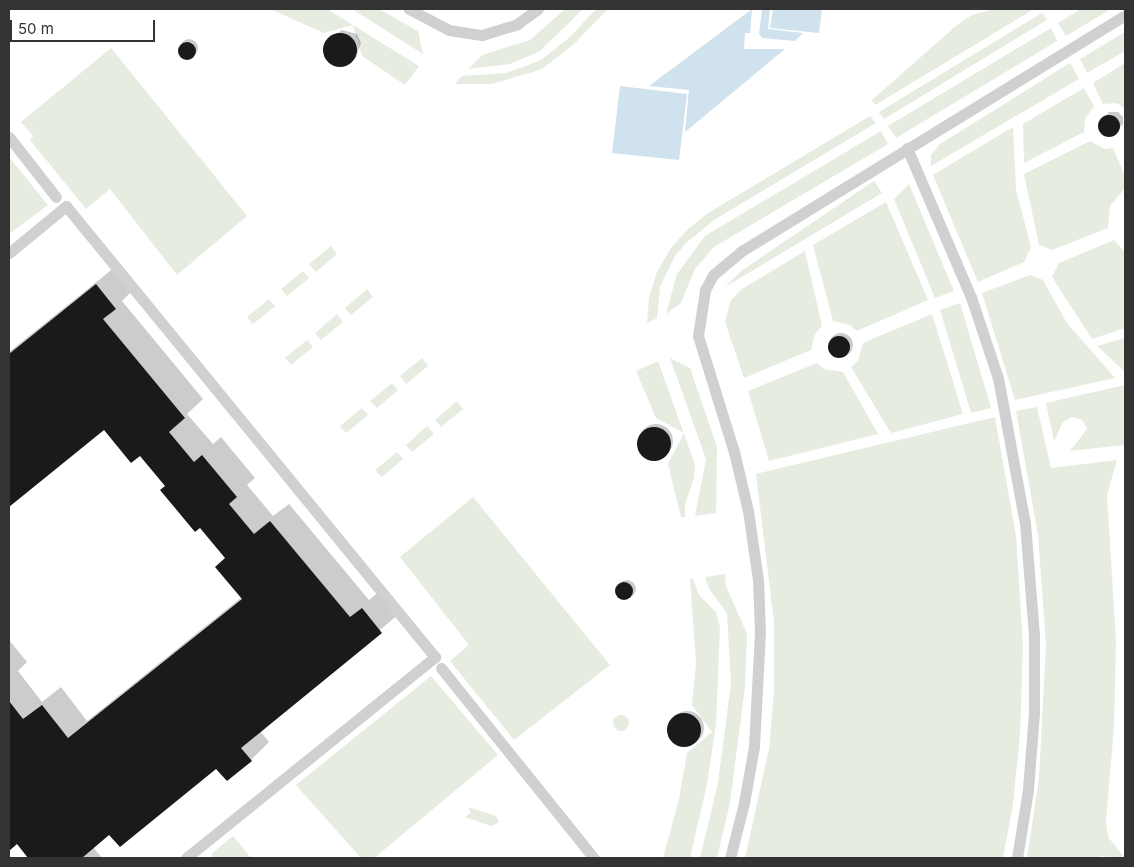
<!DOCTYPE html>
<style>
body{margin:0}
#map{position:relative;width:1134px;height:867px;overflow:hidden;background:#fff;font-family:Inter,sans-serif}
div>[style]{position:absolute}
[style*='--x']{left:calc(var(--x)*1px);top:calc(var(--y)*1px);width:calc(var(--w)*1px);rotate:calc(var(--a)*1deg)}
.green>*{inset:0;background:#e6ecdf}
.round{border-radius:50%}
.water>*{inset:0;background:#cfe2ee}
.shadow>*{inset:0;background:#0003}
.building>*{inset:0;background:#1a1a1a}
.lane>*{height:11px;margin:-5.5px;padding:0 5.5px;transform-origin:5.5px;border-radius:5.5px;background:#d0d0d0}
span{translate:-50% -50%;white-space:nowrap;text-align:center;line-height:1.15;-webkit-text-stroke:5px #fff;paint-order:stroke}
.frame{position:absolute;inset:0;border:10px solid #333;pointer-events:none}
.scale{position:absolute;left:10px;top:20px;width:145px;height:22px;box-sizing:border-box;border:2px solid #333;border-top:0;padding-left:6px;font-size:15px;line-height:18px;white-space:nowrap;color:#333;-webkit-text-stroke:4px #fff;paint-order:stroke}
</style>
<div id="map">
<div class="green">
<i style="clip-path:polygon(270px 9px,327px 9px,419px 66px,405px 85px,362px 56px,353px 25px,324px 33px)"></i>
<i style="clip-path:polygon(352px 9px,379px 9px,418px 31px,423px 54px)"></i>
<i style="clip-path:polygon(565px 9px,583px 9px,540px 51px,510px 64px,468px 69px,482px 55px,530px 40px)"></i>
<i style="clip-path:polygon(596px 9px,608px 9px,574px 44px,542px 69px,492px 84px,455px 84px,462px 76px,507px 73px,541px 60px,570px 37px)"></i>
<i style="clip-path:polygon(994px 9px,1034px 9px,875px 105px,872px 100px,957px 25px,972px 15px)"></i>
<i style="clip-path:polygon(1081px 9px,1111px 9px,1066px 36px,1058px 23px)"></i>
<i style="clip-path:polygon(1042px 13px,1047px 20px,884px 119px,879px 112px)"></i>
<i style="clip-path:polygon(1051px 28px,1057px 41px,896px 138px,888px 126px)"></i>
<i style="clip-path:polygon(1125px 32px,1125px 51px,1087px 73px,1080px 59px)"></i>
<i style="clip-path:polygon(111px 48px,247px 216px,177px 275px,110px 189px,86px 209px,30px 140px,33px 136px,21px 122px)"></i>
<i style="clip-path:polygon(1070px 63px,1079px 79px,931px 166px,931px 155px,940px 144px)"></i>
<i style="clip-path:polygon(1125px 63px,1125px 108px,1116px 103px,1103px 104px,1093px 83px)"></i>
<i style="clip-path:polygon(1084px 88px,1094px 106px,1085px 119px,1084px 132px,1024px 163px,1023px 124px)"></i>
<i style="clip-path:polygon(870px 116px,876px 123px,714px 220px,686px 243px,675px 256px,660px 287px,657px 318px,647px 323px,649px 298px,657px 272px,671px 248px,688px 229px,708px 213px)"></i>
<i style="clip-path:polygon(1013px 127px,1016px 190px,1031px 247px,1024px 262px,978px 282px,933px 175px)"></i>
<i style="clip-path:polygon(881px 131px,888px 144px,714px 247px,695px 269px,681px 303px,666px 314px,677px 274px,705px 236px)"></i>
<i style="clip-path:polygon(1090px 141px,1105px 149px,1113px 148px,1125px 176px,1125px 188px,1110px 206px,1108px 228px,1052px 250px,1039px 245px,1024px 174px)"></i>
<i style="clip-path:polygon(9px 157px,48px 205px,9px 234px)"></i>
<i style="clip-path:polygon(874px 181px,882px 193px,725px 287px,741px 271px)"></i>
<i style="clip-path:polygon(909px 184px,954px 291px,935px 298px,894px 199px)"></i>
<i style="clip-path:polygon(886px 202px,928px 300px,857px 331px,850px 325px,833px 321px,813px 245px)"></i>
<i style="clip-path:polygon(1114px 240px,1125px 252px,1125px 328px,1092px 339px,1052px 277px,1059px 263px)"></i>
<i style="clip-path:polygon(331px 246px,337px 254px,316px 272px,309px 264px)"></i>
<i style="clip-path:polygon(805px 251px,822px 326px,815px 334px,811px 350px,744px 378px,725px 322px,731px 300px,742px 289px)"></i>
<i style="clip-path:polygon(303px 271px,309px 278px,287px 296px,281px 289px)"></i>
<i style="clip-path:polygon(1030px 275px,1043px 280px,1067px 323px,1115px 378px,1015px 400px,982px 293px)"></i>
<i style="clip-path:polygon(367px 289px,373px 297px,351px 315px,345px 308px)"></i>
<i style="clip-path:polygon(269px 299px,275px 306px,253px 324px,247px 317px)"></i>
<i style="clip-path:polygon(960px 303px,991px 408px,971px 413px,940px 310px)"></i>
<i style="clip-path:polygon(337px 314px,343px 322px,321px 340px,315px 333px)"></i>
<i style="clip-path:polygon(932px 314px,963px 414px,891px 433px,851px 367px,858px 361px,863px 343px)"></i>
<i style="clip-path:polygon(1125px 338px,1125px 372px,1097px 346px)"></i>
<i style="clip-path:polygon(307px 340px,313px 347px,291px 365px,285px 358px)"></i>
<i style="clip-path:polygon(422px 358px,428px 366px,406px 384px,400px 376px)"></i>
<i style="clip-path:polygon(670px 358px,690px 368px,717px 447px,716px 513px,695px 516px,706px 459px)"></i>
<i style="clip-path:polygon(658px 361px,693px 459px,695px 465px,694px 478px,685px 504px,685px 517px,681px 517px,668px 464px,684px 433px,656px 418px,636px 371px)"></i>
<i style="clip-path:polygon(817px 363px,824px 369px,843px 372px,878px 434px,769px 461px,748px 391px)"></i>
<i style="clip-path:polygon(392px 383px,398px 390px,377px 408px,370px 401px)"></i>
<i style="clip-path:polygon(1125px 385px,1124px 445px,1070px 451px,1087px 429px,1082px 420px,1072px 417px,1063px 422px,1054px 441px,1046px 403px)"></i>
<i style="clip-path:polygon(457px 401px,463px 409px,441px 427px,435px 420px)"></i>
<i style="clip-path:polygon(1037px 407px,1051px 468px,1117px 460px,1107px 495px,1116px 641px,1114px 727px,1106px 821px,1108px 837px,1125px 858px,1099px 856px,1099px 858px,1027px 858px,1039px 778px,1046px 644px,1038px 535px,1016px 411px)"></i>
<i style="clip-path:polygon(362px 408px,368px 415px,346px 433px,340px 426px)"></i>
<i style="clip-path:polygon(995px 417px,1016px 536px,1023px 646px,1020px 734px,1013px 804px,1003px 858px,745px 858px,769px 749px,774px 691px,774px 622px,756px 474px)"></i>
<i style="clip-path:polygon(427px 426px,434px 434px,412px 452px,406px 445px)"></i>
<i style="clip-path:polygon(397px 452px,403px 459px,382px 477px,375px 470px)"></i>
<i style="clip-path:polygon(473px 497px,610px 665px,514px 740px,450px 661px,469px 645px,400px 557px)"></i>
<i style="clip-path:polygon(725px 574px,726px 586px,747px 634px,745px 687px,730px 803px,717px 858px,700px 858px,718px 783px,731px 683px,727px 613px,709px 589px,705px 577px)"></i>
<i style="clip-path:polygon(690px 579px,693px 579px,699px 595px,716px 612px,720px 627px,716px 724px,707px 784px,690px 858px,663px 858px,679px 799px,687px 753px,712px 732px,692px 705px,696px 663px)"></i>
<i style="clip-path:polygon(431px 676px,498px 755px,374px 858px,361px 858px,296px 785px)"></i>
<i class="round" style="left:613px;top:715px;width:16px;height:16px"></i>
<i style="clip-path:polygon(468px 807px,496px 816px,499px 822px,491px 826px,465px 817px,471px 813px)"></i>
<i style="clip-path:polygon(233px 836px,251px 858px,215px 858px,211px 854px)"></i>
</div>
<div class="water">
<i style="clip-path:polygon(752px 9px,750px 33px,745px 33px,744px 49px,785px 49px,685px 132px,689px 90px,649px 86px)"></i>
<i style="clip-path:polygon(762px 9px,770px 9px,768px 29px,803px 33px,795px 41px,762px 38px,759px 34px)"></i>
<i style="clip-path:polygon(773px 9px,822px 9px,819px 33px,770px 28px)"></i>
<i style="clip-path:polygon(620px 86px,687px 94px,679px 160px,612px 153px)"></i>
</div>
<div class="shadow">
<i style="clip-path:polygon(342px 30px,357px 34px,361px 43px,356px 58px,341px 67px,327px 60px,324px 50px,328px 40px)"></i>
<i class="round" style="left:180px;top:39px;width:18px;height:18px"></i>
<i style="clip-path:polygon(1109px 112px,1118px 112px,1123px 117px,1123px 124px,1112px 136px,1100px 131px,1099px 122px)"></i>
<i style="clip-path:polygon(115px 267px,133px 290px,122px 301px,203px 399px,187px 414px,213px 444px,221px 437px,255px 478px,247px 485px,273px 516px,289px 504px,369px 600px,381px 590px,400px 613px,260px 731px,269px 742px,251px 760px,216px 767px,109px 833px,93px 847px,102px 858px,30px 858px,17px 843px,9px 850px,9px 640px,27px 662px,18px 671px,42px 702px,61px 687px,87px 721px,242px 597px,226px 557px,140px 454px,104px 428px,9px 505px,9px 352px)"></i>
<i class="round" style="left:829px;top:333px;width:24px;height:24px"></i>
<i class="round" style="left:639px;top:424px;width:34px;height:34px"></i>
<i class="round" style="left:618px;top:580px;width:18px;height:18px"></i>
<i class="round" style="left:670px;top:711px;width:34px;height:34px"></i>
</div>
<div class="building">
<i class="round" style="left:323px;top:33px;width:34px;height:34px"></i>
<i class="round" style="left:178px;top:42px;width:18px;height:18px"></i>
<i class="round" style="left:1098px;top:115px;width:22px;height:22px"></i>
<i style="clip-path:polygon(96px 284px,116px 309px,103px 319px,185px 418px,169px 432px,194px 462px,202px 455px,237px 497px,229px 504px,254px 534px,270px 521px,350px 617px,362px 608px,382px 633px,241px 748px,252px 761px,227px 781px,216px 769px,120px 847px,109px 835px,82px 858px,28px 858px,17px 844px,9px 851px,9px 701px,23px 719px,42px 705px,68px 738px,242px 599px,215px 567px,225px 558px,200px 528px,195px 532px,160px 490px,165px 486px,140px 456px,131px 463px,104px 430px,9px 507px,9px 354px)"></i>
<i class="round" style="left:828px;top:336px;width:22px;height:22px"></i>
<i class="round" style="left:637px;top:427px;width:34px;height:34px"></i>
<i class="round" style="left:615px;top:582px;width:18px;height:18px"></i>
<i class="round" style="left:667px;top:713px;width:34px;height:34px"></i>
</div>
<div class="lane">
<i style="--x:409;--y:9;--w:45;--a:27.7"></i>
<i style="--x:449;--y:30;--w:33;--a:9"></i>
<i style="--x:482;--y:35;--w:37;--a:-17"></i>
<i style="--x:517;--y:24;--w:26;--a:-36"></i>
<i style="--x:9;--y:137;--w:76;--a:51.9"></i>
<i style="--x:907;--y:148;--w:162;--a:66.8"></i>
<i style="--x:971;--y:297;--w:85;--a:71.6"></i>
<i style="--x:998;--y:378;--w:147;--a:79.5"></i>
<i style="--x:1025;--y:523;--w:112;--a:85.4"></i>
<i style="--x:1034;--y:635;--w:78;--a:90"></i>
<i style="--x:1034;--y:713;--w:77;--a:94.5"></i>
<i style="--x:1028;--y:790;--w:69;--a:99.2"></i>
<i style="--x:9;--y:253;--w:74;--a:-39.5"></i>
<i style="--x:66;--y:206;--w:583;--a:50.71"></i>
<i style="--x:435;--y:657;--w:320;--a:141.1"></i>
<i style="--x:441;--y:668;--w:244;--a:51.2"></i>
<i style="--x:730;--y:858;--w:57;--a:-75.7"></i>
<i style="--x:744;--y:803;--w:58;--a:-80"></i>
<i style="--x:754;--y:746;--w:114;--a:-87"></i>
<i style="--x:760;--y:632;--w:52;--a:-92.2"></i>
<i style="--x:758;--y:580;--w:70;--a:-98.2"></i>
<i style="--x:748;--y:511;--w:61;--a:-103.3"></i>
<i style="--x:734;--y:452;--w:121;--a:-107.2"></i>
<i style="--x:698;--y:336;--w:47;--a:-81.3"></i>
<i style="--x:705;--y:290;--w:17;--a:-62"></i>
<i style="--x:713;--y:275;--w:35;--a:-40"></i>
<i style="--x:740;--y:252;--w:452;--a:-31.6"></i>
</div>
<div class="frame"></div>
<div class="scale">50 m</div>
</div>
